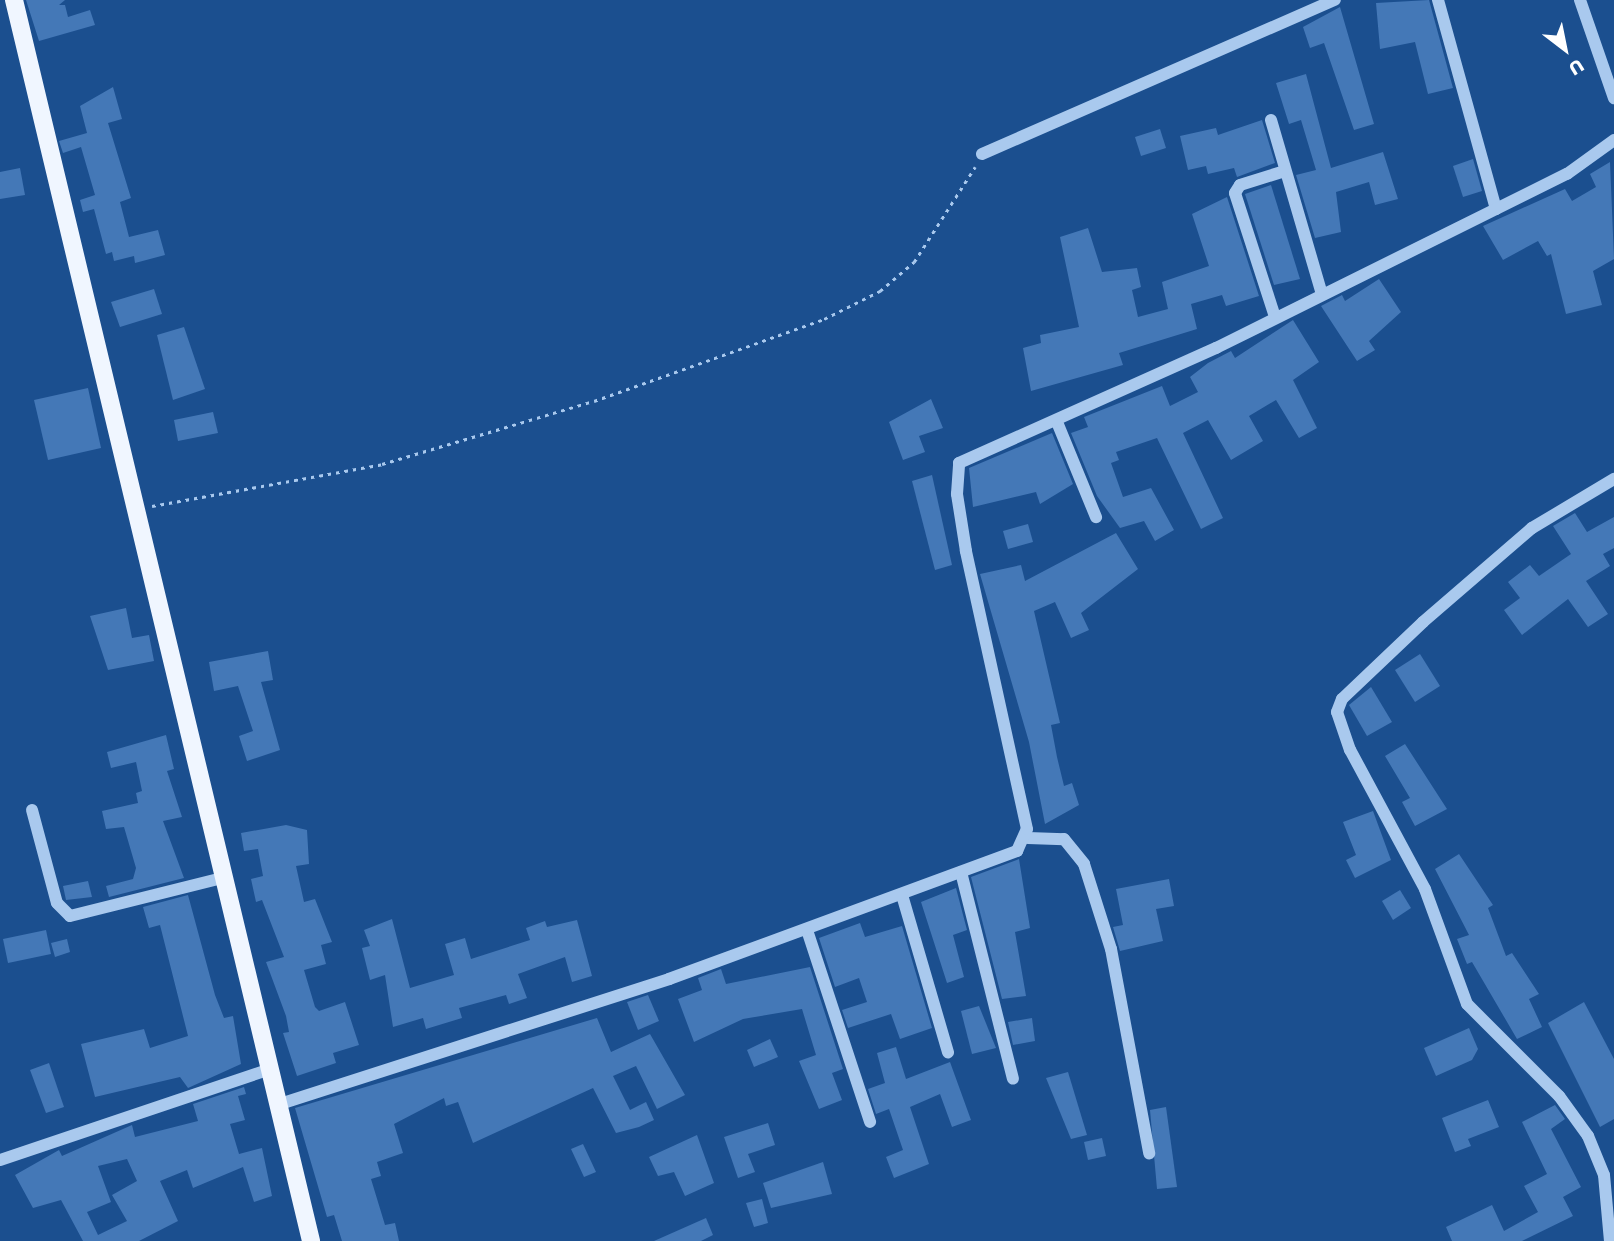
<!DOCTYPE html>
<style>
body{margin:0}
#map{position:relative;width:1614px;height:1241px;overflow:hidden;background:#1b4f8f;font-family:"Work Sans",sans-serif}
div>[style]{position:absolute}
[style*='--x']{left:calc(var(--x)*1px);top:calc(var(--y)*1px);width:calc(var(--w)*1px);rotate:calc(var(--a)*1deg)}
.building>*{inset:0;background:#4478b7}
.path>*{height:2.5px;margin-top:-1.25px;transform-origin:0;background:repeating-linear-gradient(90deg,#a9c9ee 0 3.5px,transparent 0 8.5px)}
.minor>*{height:12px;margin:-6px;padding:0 6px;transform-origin:6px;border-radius:6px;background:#a9c9ee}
.major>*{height:18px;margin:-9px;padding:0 9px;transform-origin:9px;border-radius:9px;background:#f0f6ff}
span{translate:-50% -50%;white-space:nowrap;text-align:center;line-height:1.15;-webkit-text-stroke:5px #1b4f8f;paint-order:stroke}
.north{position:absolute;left:1530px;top:14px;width:70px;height:70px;-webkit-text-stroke:5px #1b4f8f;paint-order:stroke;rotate:148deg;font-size:19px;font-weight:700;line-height:28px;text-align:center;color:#fff}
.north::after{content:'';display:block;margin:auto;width:24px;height:32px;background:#fff;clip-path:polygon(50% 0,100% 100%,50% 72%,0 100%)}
</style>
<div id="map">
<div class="building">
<i style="clip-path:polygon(26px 0,65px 0,59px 5px,65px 5px,68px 17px,90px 10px,95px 25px,39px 41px)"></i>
<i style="clip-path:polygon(1429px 0,1453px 88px,1428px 94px,1415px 42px,1380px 49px,1376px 3px)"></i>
<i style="clip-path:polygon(1340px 7px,1374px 124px,1354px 130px,1324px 43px,1310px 48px,1303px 27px)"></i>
<i style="clip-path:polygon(1306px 74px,1331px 168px,1383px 152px,1398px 199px,1375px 205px,1369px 182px,1336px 192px,1341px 232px,1315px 238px,1296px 175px,1316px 170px,1301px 120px,1289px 124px,1276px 83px)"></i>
<i style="clip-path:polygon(113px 87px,122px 119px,108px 123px,131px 198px,120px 202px,129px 237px,158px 230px,165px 255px,135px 263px,134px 256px,114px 261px,112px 252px,106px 254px,94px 209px,83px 212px,80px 200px,95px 195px,81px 147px,63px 153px,59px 141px,87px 133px,80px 106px)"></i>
<i style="clip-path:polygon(1262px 120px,1275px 163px,1237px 177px,1234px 168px,1208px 174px,1206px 166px,1188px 170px,1180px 136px,1216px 128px,1218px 135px)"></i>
<i style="clip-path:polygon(1160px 129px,1166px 148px,1141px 156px,1135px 137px)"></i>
<i style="clip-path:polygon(1473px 159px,1482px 191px,1463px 197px,1453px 166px)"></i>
<i style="clip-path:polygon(1610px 162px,1614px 259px,1593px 271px,1602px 305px,1566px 314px,1551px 254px,1547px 256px,1538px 241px,1503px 260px,1483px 226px,1565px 189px,1572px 201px,1596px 187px,1590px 174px)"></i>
<i style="clip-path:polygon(20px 168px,25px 195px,0 199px,0 172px)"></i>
<i style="clip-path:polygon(1271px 185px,1300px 279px,1274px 285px,1245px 194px)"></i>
<i style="clip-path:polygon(1227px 197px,1259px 296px,1226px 306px,1222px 295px,1191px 304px,1197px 329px,1119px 353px,1123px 365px,1031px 391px,1023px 348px,1041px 343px,1040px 335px,1079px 327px,1060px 237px,1088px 228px,1102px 272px,1137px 268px,1141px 287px,1132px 290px,1138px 317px,1168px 309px,1162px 282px,1209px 266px,1192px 214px)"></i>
<i style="clip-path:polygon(1379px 279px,1401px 312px,1369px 341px,1375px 350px,1357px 361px,1321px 306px,1342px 295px,1345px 301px)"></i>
<i style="clip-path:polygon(154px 289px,162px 314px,120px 327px,111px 302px)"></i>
<i style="clip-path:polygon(1293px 320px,1319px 362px,1293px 380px,1317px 428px,1299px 438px,1276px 400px,1249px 416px,1263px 441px,1231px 460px,1208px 420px,1183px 433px,1223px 518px,1201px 529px,1157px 438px,1116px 452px,1119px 460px,1111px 463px,1123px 497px,1151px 488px,1174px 530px,1155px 541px,1144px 521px,1120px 528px,1097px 496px,1071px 433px,1088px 427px,1084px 417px,1162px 386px,1170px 406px,1198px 392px,1190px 377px,1208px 363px,1231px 351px,1235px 358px)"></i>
<i style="clip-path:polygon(184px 327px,205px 389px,173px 400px,157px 335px)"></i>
<i style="clip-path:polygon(88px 388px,101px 448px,48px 460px,34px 400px)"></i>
<i style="clip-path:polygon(931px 399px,943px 428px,919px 436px,925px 452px,903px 460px,889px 422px)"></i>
<i style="clip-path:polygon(213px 412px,218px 433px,178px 441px,174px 420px)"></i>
<i style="clip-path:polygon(1052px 433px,1073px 484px,1040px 504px,1036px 492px,973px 507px,969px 468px)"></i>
<i style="clip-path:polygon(932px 475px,952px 565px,935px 570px,912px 481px)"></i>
<i style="clip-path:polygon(1575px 513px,1587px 532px,1614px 517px,1614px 548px,1603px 554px,1610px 566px,1586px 581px,1608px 614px,1588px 627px,1568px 599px,1522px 635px,1504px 610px,1520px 598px,1508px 582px,1530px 565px,1539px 576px,1571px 554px,1553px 526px)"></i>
<i style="clip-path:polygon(1028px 524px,1033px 542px,1008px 549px,1003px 531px)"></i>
<i style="clip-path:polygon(1116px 533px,1138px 569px,1081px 613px,1089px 630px,1071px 638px,1055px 602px,1034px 611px,1060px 723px,1051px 725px,1057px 757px,1064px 786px,1072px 783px,1079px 805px,1045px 824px,1029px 742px,980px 574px,1021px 565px,1025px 581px)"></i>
<i style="clip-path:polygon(126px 608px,132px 638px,149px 635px,154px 661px,108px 670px,90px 616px)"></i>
<i style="clip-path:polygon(268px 651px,273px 680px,261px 682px,280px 750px,247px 761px,239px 736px,253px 731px,238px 686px,214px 691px,209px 662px)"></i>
<i style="clip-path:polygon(1420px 654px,1440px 686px,1415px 702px,1395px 670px)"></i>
<i style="clip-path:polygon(1371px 687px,1392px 722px,1367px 736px,1349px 705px)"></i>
<i style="clip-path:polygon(166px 735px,174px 769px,167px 771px,182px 817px,163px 821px,184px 878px,109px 897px,106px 886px,133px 879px,136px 868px,124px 827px,106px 829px,102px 811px,138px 803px,136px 793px,142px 791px,136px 762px,111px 768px,107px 752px)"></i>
<i style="clip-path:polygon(1405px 744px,1447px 809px,1415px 826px,1402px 802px,1410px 798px,1385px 756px)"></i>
<i style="clip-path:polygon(1373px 811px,1391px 860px,1355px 878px,1346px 860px,1356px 855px,1343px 822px)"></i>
<i style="clip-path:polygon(286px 825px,307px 830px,309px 864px,296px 866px,304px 902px,315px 899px,332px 942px,321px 945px,326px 964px,304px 970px,315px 1007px,319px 1011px,345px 1002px,359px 1045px,333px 1053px,336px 1063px,297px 1076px,283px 1033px,289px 1032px,286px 1016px,266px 962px,284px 957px,262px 900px,256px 902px,251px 879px,263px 876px,258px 849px,244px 851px,241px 833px)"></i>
<i style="clip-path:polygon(1459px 854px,1493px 905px,1488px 908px,1506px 956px,1512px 953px,1539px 994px,1529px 999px,1542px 1027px,1517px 1039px,1472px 962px,1467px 964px,1457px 939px,1469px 935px,1435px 869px)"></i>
<i style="clip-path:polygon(1019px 859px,1030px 928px,1015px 932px,1026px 996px,1002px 999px,971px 877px)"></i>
<i style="clip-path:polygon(1169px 879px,1174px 906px,1156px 909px,1163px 941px,1120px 951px,1113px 927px,1123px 925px,1116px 889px)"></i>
<i style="clip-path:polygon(88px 881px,92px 897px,66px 900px,63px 886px)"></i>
<i style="clip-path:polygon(956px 888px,967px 930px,953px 935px,964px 977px,947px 983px,921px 902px)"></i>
<i style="clip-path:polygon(1400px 890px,1411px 908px,1393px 920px,1382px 901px)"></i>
<i style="clip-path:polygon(188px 895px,215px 995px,224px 1018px,233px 1016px,241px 1064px,188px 1088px,180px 1077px,95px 1097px,81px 1044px,144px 1029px,150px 1048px,188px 1036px,160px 925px,149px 928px,143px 907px)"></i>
<i style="clip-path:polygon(392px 919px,410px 988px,454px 975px,445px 944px,465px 938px,471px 959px,530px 940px,526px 928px,545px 921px,547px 927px,577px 920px,592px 976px,572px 982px,565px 957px,518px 974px,527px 998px,509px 1004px,506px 995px,459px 1008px,462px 1018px,426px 1029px,423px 1018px,393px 1027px,385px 975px,370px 980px,362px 948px,370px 946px,364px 930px)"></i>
<i style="clip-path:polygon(860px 923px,865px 937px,902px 926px,932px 1028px,900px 1039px,891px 1014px,848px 1028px,842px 1010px,867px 1002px,859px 978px,835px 987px,819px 938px)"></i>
<i style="clip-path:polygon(46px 930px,51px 954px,8px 963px,3px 939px)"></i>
<i style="clip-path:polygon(67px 939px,70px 952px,55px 957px,51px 943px)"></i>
<i style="clip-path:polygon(810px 967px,843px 1069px,832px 1073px,842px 1100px,819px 1109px,799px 1061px,816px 1055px,802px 1009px,743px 1019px,694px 1042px,678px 999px,702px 990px,698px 978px,721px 969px,726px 984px)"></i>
<i style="clip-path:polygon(648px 995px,659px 1021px,638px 1030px,627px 1002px)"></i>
<i style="clip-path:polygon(1584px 1002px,1614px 1059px,1614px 1119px,1600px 1127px,1548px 1023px)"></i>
<i style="clip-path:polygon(979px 1006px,996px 1048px,972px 1054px,961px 1011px)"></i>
<i style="clip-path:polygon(597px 1018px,611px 1052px,650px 1034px,685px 1095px,657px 1109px,636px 1066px,613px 1076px,630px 1110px,646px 1102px,654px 1120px,639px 1127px,616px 1133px,593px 1088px,473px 1143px,458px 1102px,446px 1106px,444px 1098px,394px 1124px,403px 1153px,377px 1162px,381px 1176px,371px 1179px,385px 1225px,395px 1223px,399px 1241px,342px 1241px,334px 1215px,327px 1217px,295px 1108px)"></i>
<i style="clip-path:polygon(1032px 1018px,1035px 1041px,1013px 1045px,1008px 1022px)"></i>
<i style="clip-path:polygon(1469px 1028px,1478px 1049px,1472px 1060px,1436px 1076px,1424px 1048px)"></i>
<i style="clip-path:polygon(770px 1039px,778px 1057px,754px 1067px,747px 1050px)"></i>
<i style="clip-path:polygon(896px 1047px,906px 1079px,950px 1062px,971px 1120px,952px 1127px,940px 1094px,910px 1107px,929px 1164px,894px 1178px,886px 1157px,903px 1150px,889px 1109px,876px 1114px,868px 1089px,885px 1083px,877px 1053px)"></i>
<i style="clip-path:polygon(49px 1063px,64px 1107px,46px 1113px,30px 1070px)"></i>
<i style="clip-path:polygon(1068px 1072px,1087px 1135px,1071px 1139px,1046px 1078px)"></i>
<i style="clip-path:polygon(evenodd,244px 1087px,246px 1094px,238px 1096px,245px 1120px,230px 1124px,239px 1154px,262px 1148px,272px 1196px,254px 1202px,243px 1167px,193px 1188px,187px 1170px,160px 1181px,178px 1221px,139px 1241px,83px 1241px,61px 1200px,33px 1208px,15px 1175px,59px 1150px,62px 1156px,132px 1125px,135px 1137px,198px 1121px,193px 1104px,244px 1087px,127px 1159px,137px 1181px,112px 1195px,127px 1221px,98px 1235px,87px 1212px,111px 1202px,98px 1166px,127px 1159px)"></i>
<i style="clip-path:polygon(1488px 1100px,1499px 1127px,1468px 1139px,1471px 1146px,1455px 1152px,1442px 1118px)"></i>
<i style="clip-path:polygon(1555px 1105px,1565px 1119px,1551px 1129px,1581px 1187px,1563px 1197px,1573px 1216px,1522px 1241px,1452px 1241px,1446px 1227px,1492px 1205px,1504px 1231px,1538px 1212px,1524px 1186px,1547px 1174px,1522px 1122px)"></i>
<i style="clip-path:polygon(1166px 1107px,1177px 1187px,1157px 1189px,1150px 1110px)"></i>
<i style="clip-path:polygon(768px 1123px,775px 1145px,748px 1154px,755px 1172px,738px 1178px,724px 1137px)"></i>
<i style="clip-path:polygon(697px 1135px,714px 1183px,685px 1196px,674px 1172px,658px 1176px,649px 1157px)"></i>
<i style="clip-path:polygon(1102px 1138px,1106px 1156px,1088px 1160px,1084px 1142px)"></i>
<i style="clip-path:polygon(583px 1144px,596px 1172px,584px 1177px,571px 1149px)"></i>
<i style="clip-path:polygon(823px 1162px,832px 1194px,771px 1208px,763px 1183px)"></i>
<i style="clip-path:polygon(762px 1199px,768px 1223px,754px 1227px,746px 1203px)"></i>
<i style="clip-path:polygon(706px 1218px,713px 1235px,701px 1241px,654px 1241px)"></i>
</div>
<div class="path">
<i style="--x:152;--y:506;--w:234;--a:-10.3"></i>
<i style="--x:382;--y:464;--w:221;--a:-16.6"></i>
<i style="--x:594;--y:401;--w:244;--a:-19.6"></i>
<i style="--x:824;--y:319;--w:63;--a:-26.6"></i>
<i style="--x:880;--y:291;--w:45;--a:-40.5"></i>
<i style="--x:914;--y:262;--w:113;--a:-57.3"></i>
</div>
<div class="minor">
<i style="--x:1438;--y:0;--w:217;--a:74.5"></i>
<i style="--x:1580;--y:0;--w:104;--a:70.9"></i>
<i style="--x:1271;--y:120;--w:178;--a:73.7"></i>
<i style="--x:982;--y:154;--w:385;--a:-23.6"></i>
<i style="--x:1275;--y:317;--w:130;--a:-107.9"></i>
<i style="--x:1235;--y:193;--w:9;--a:-58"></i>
<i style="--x:1240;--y:185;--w:47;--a:-17.3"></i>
<i style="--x:1057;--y:422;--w:103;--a:67.7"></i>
<i style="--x:32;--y:810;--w:96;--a:75"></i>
<i style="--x:57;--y:903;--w:18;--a:45"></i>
<i style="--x:70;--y:916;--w:161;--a:-14"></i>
<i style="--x:1028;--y:838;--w:36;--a:2"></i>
<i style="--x:1064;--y:839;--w:32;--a:51"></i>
<i style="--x:1084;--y:864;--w:89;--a:72.4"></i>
<i style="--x:1111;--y:949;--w:208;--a:79.4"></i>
<i style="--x:961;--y:872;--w:213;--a:75.9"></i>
<i style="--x:902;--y:895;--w:164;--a:73.7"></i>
<i style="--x:807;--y:930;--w:202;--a:71.8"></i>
<i style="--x:280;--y:1104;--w:409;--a:-17.8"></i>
<i style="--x:669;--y:979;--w:371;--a:-20.2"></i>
<i style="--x:1017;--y:851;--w:24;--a:-66"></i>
<i style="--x:1027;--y:829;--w:285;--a:-102.4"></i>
<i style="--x:966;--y:551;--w:58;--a:-99"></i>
<i style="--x:957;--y:494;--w:31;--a:-86"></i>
<i style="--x:959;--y:463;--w:282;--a:-24.1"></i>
<i style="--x:1216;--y:348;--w:392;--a:-26.4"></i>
<i style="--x:1567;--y:174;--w:58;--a:-35.9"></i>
<i style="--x:0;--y:1160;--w:286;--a:-18.6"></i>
<i style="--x:1610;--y:1241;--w:66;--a:-95.2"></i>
<i style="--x:1604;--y:1175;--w:42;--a:-112.3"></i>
<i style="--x:1588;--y:1136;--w:49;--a:-125.9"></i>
<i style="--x:1559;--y:1096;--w:130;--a:-135"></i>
<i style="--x:1467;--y:1004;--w:122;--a:-110.1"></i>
<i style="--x:1425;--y:889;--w:158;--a:-118.3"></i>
<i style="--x:1350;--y:750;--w:40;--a:-108.9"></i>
<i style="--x:1337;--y:712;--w:14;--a:-69"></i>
<i style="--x:1342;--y:699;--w:112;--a:-43.5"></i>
<i style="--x:1423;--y:622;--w:144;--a:-40.8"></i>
<i style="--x:1532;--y:528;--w:96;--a:-30.9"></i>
</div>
<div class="major">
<i style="--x:14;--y:0;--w:1276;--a:76.54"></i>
</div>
<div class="north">U</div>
</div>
